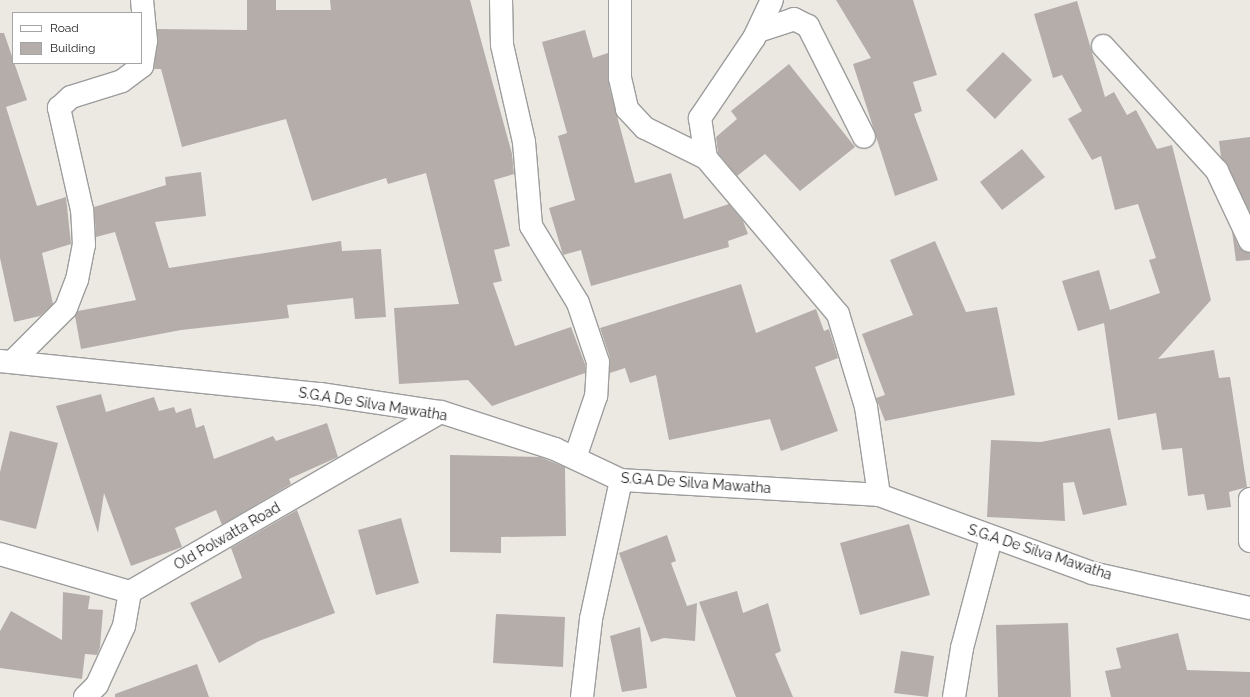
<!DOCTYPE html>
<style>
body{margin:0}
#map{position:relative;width:1250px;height:697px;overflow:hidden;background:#ece9e3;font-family:Raleway,sans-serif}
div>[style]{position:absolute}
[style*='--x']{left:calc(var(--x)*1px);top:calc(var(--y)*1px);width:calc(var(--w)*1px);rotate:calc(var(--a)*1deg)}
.building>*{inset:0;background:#b5ada9}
.roads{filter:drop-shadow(1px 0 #9d9d9d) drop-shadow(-1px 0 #9d9d9d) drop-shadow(0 1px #9d9d9d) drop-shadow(0 -1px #9d9d9d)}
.minor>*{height:22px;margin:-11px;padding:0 11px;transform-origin:11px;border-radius:11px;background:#fff}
span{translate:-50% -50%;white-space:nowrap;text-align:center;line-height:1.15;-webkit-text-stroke:4px #fff;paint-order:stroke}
.street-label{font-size:14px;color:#1c1c1c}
.legend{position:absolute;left:12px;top:12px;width:130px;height:52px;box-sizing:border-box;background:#fff;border:1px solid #a4a4a4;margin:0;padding:5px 7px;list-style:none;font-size:12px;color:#1c1c1c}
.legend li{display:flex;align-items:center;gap:8px;height:20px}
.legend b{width:20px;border:1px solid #a4a4a4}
</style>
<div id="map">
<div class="building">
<i style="clip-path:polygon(247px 0,276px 0,276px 10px,331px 10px,330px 0,470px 0,512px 154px,514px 174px,494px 180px,510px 246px,494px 250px,502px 281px,493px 283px,515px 346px,571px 327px,585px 364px,585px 373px,492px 406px,468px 380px,399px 384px,394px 308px,459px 304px,426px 173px,388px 184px,386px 178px,312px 201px,286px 119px,182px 147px,161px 69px,154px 69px,157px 29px,247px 30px)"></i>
<i style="clip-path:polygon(836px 0,913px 0,937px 75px,913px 82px,922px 111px,914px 114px,938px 180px,895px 196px,853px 64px,871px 58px)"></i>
<i style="clip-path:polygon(1077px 1px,1105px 97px,1114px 92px,1127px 115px,1136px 110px,1157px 149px,1172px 145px,1211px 300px,1158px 359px,1214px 350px,1219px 378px,1230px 377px,1247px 487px,1229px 492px,1231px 507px,1207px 510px,1204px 494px,1188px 496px,1182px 448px,1162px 450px,1156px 413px,1118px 420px,1104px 323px,1078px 331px,1062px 281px,1099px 270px,1110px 310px,1160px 293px,1149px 260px,1156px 258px,1138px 204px,1115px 210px,1101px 156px,1092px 160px,1068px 119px,1082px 111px,1062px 75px,1053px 78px,1034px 14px)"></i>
<i style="clip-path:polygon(585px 30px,593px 58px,608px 53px,609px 86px,635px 183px,671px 173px,684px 219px,729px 204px,743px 221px,748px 234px,728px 241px,729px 247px,591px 286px,581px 250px,563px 255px,549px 208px,575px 200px,558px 136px,567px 133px,542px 42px)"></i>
<i style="clip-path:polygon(0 33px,4px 33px,27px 100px,6px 107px,37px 206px,66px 197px,71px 244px,42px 253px,53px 304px,40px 316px,14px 322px,0 258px)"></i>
<i style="clip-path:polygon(1003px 52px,1032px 80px,995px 119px,966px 90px)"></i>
<i style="clip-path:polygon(789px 64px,855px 147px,800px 191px,765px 154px,737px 176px,718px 153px,716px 137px,737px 119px,731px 111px)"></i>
<i style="clip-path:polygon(1250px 137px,1250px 212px,1221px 157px,1219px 141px)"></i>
<i style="clip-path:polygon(1022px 149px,1045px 177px,1002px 210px,980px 182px)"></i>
<i style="clip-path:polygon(201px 172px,206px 216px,155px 222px,169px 268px,341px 241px,342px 251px,381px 249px,386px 317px,355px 319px,353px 298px,287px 305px,289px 318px,181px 330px,81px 349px,75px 316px,78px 311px,136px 300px,115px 232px,96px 237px,94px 207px,166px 185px,165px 177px)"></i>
<i style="clip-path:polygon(1232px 231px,1239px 247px,1250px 253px,1250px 260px,1236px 261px)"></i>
<i style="clip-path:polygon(935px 241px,966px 312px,997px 307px,1015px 395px,885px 421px,876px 398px,885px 395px,862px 334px,913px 315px,890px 260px)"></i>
<i style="clip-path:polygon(741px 284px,756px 333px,816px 309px,824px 331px,829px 329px,838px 358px,815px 367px,838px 431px,781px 451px,770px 419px,669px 440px,656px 375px,630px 383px,625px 368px,610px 373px,610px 358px,600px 328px)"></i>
<i style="clip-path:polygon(101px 394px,106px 412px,154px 397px,159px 411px,174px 407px,176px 413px,191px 408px,196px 428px,204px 425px,214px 459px,273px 436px,276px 441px,327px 423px,338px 457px,289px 479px,291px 484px,222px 525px,216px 510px,175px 528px,182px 547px,131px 566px,104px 493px,98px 533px,56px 406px)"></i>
<i style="clip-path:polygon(1110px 428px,1127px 505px,1083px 515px,1074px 482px,1063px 483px,1065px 521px,987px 517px,991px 440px,1041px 442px)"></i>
<i style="clip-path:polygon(10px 431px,58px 443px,36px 529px,0 520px,0 472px)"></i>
<i style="clip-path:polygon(450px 455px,540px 457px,565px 467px,566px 536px,501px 537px,501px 553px,450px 552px)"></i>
<i style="clip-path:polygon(297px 510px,335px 613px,259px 641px,219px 663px,190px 603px,242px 578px,231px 548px)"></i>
<i style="clip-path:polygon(401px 518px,419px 583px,376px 595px,358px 530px)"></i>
<i style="clip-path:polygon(909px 524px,930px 595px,860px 615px,840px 543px)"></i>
<i style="clip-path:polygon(667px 535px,676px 561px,671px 563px,687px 606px,697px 603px,695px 641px,664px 638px,651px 642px,619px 553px)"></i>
<i style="clip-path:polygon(737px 591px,743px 613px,768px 603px,781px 651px,775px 654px,793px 697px,736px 697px,699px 602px)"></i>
<i style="clip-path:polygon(63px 592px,90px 596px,88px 609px,103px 610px,100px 647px,97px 655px,85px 654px,82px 679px,0 668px,0 631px,11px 611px,62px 640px)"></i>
<i style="clip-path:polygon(496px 614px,565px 617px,563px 667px,493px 663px)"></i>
<i style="clip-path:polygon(1068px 623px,1071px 697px,998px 697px,996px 625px)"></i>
<i style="clip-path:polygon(640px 627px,647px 688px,622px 692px,610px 636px)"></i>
<i style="clip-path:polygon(1178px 633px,1187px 670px,1250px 672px,1250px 697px,1111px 697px,1105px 671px,1121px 668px,1116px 648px)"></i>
<i style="clip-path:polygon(901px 651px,934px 656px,928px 697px,894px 693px)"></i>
<i style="clip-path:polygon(197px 664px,209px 697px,115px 697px,115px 694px)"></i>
</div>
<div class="roads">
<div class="minor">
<i style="--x:501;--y:0;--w:45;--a:88.7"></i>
<i style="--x:502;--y:45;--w:99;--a:77.2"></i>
<i style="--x:524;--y:142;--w:84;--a:85.2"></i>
<i style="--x:531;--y:226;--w:90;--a:58.6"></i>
<i style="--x:578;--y:303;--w:62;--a:71.3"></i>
<i style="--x:598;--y:362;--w:34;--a:93"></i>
<i style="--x:596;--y:396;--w:65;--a:108.7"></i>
<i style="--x:620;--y:0;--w:78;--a:90"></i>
<i style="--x:620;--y:78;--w:32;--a:77"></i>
<i style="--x:627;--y:109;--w:26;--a:47"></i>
<i style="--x:645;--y:128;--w:68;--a:26.2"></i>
<i style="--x:772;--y:0;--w:42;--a:115.3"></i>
<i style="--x:754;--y:38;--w:97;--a:124"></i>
<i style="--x:700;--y:118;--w:40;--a:81.5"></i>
<i style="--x:706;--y:158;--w:204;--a:49.8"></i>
<i style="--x:838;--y:314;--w:97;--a:73.2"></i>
<i style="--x:866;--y:407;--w:89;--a:81.6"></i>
<i style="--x:879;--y:495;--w:227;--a:20.1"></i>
<i style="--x:1092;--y:573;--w:162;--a:12.5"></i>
<i style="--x:758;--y:31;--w:38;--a:-18"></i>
<i style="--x:794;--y:19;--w:16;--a:27"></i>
<i style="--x:808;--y:26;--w:124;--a:63.2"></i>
<i style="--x:1103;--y:46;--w:169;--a:47.6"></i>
<i style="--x:1217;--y:171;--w:77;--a:64.8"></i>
<i style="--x:0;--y:361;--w:322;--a:5.9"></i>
<i style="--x:320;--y:394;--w:122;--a:8.5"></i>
<i style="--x:441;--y:412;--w:120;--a:18"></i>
<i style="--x:555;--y:449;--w:73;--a:25.2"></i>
<i style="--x:621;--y:480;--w:258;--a:3.3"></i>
<i style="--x:12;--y:362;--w:76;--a:-45"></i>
<i style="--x:66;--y:308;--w:30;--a:-69"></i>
<i style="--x:77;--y:280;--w:36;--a:-79"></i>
<i style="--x:84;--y:245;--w:35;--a:-93"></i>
<i style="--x:82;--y:210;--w:105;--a:-102.7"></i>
<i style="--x:59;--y:108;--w:16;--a:-43"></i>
<i style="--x:71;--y:97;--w:53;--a:-17.4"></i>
<i style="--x:122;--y:81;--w:25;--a:-37"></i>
<i style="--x:142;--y:66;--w:25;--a:-81"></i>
<i style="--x:146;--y:41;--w:41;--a:-95.6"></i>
<i style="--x:1250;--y:499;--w:42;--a:90"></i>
<i style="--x:0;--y:554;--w:135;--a:16.3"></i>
<i style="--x:130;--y:592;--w:359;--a:-30.1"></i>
<i style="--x:85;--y:697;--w:17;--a:-45"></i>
<i style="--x:97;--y:685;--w:65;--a:-65.4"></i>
<i style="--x:124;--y:626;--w:35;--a:-80"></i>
<i style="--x:582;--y:697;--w:79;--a:-83.4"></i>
<i style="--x:591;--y:619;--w:142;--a:-77.8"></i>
<i style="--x:954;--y:697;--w:50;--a:-80.7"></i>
<i style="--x:962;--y:648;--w:114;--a:-75.2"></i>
</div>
</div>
<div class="street-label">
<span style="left:373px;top:404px;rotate:9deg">S.G.A De Silva Mawatha</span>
<span style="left:696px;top:483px;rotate:4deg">S.G.A De Silva Mawatha</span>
<span style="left:227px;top:536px;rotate:-30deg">Old Polwatta Road</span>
<span style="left:1040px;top:552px;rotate:18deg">S.G.A De Silva Mawatha</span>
</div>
<ul class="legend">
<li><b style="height:5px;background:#fff"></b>Road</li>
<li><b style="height:11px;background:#b5ada9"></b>Building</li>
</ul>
</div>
